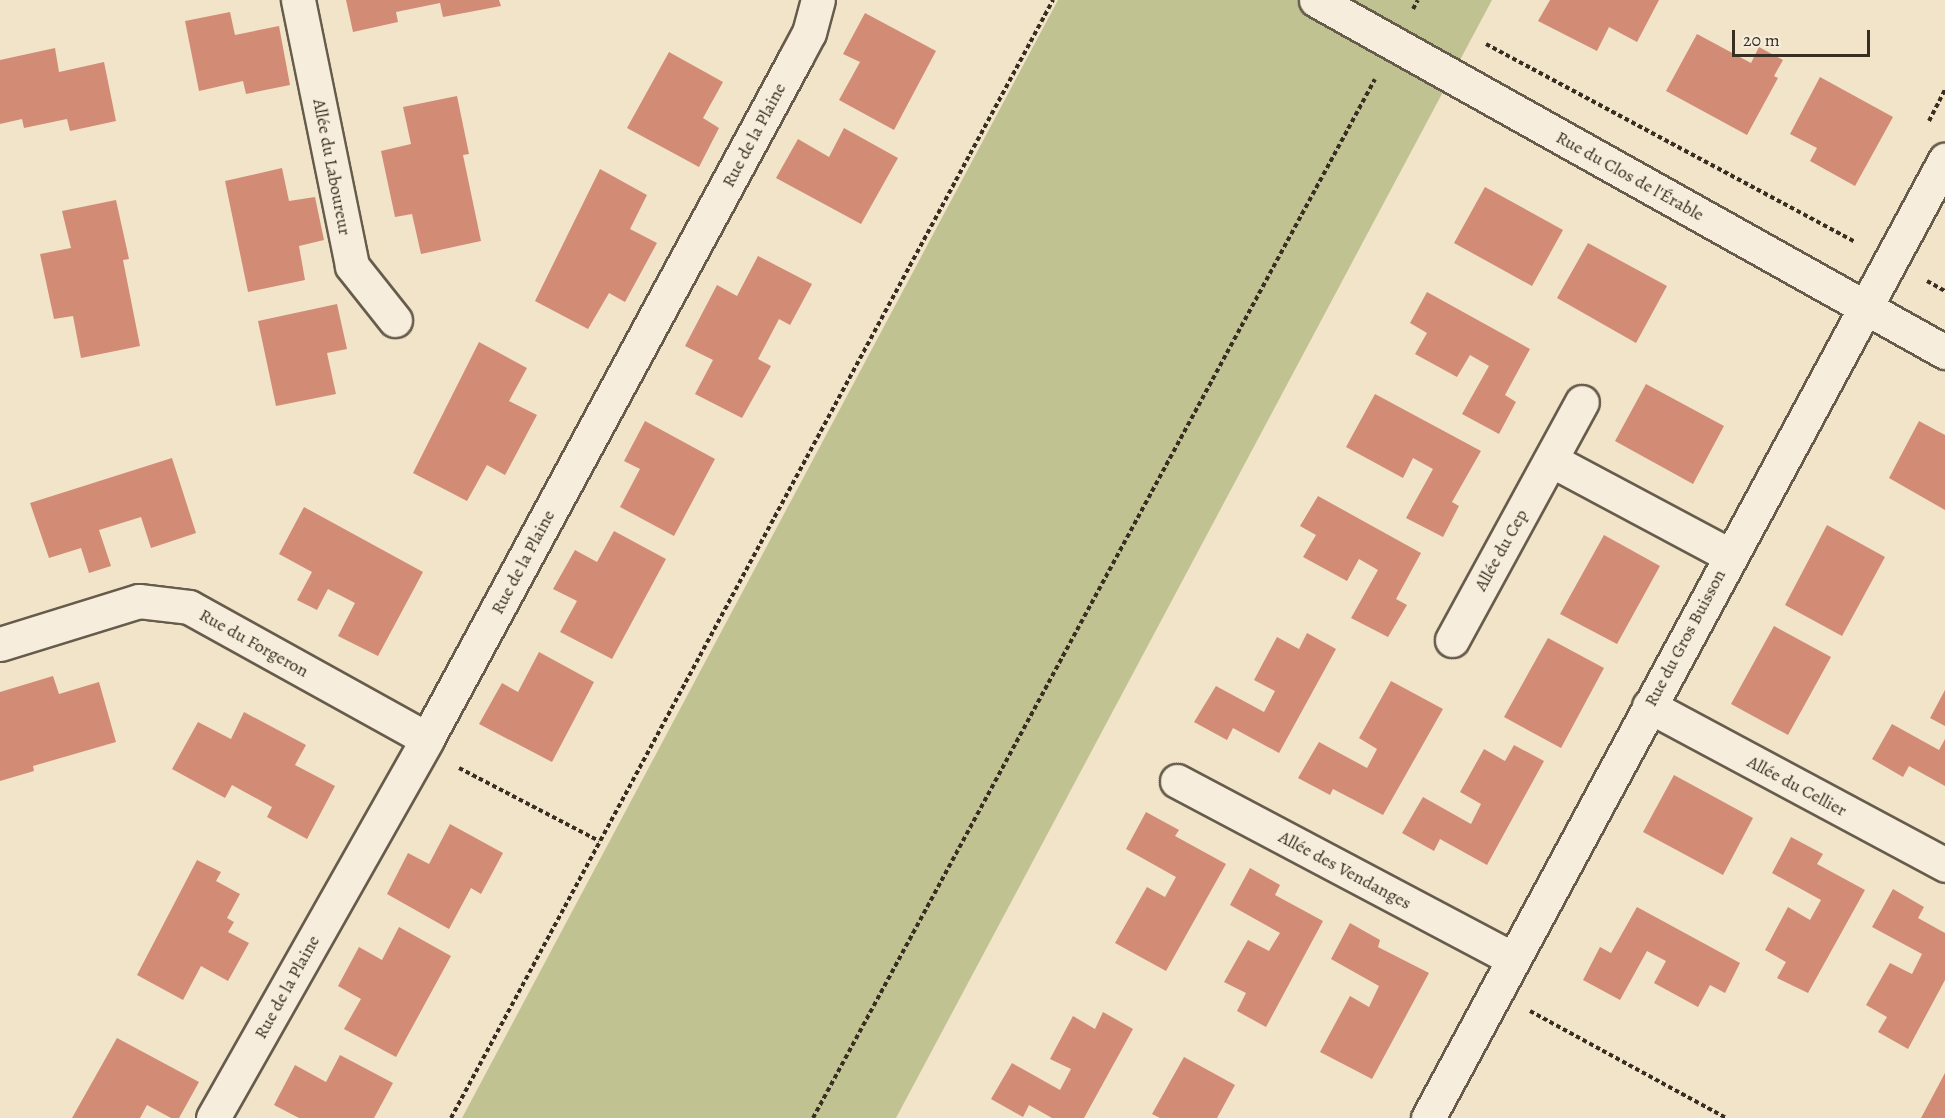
<!DOCTYPE html>
<meta charset="utf-8">
<style>
body{margin:0}
#map{position:relative;width:1945px;height:1118px;overflow:hidden;background:#f1e4c9;font-family:Alegreya,serif}
div>[style]{position:absolute}
[style*='--x']{left:calc(var(--x)*1px);top:calc(var(--y)*1px);width:calc(var(--w)*1px);rotate:calc(var(--a)*1deg)}
.green>*{inset:0;background:#c1c291}
.building>*{inset:0;background:#d28c76}
.path>*{height:4px;margin-top:-2px;transform-origin:0;background:repeating-linear-gradient(90deg,#392e22 0 4.5px,transparent 0 7.5px)}
.roads{filter:drop-shadow(2px 0 #675c4c) drop-shadow(-2px 0 #675c4c) drop-shadow(0 2px #675c4c) drop-shadow(0 -2px #675c4c)}
.street>*{height:33px;margin:-16.5px;padding:0 16.5px;transform-origin:16.5px;border-radius:16.5px;background:#f6eddc}
span{translate:-50% -50%;white-space:nowrap;text-align:center;line-height:1.15;-webkit-text-stroke:4.5px #f6eddc;paint-order:stroke}
.street-label{font-size:18px;color:#392e22}
.scale{position:absolute;left:1732px;top:30px;width:138px;height:27px;box-sizing:border-box;border:3px solid #392e22;border-top:0;padding-left:8px;font-size:18px;line-height:21px;white-space:nowrap;color:#392e22;-webkit-text-stroke:4px #f6eddc;paint-order:stroke}
</style>
<div id="map">
<div class="green">
<i style="clip-path:polygon(1058px 0,1492px 0,896px 1118px,462px 1118px)"></i>
</div>
<div class="building">
<i style="clip-path:polygon(346px 0,499px 0,501px 6px,443px 17px,440px 3px,396px 12px,398px 22px,353px 32px)"></i>
<i style="clip-path:polygon(1550px 0,1659px 0,1637px 42px,1609px 27px,1597px 51px,1538px 21px)"></i>
<i style="clip-path:polygon(230px 12px,235px 35px,279px 26px,290px 85px,246px 94px,243px 81px,199px 91px,185px 21px)"></i>
<i style="clip-path:polygon(865px 13px,936px 51px,894px 130px,839px 100px,860px 62px,843px 54px)"></i>
<i style="clip-path:polygon(1697px 34px,1751px 63px,1759px 47px,1783px 60px,1774px 76px,1778px 78px,1747px 135px,1666px 91px)"></i>
<i style="clip-path:polygon(55px 48px,59px 72px,104px 62px,116px 121px,70px 131px,67px 119px,24px 128px,22px 119px,0 124px,0 60px)"></i>
<i style="clip-path:polygon(669px 52px,723px 82px,703px 118px,719px 128px,699px 167px,627px 128px)"></i>
<i style="clip-path:polygon(1820px 77px,1893px 117px,1855px 186px,1810px 161px,1817px 148px,1790px 134px)"></i>
<i style="clip-path:polygon(457px 96px,469px 154px,463px 155px,481px 241px,421px 254px,412px 214px,395px 217px,381px 151px,411px 144px,403px 107px)"></i>
<i style="clip-path:polygon(844px 128px,898px 158px,861px 224px,776px 178px,798px 139px,829px 157px)"></i>
<i style="clip-path:polygon(282px 168px,289px 201px,315px 197px,324px 240px,299px 246px,305px 280px,248px 292px,225px 181px)"></i>
<i style="clip-path:polygon(600px 169px,647px 195px,630px 229px,657px 243px,625px 302px,609px 293px,588px 329px,535px 301px)"></i>
<i style="clip-path:polygon(1485px 187px,1563px 230px,1532px 286px,1454px 243px)"></i>
<i style="clip-path:polygon(116px 200px,129px 259px,123px 260px,140px 346px,81px 358px,73px 316px,54px 319px,40px 254px,71px 248px,62px 211px)"></i>
<i style="clip-path:polygon(1588px 243px,1667px 286px,1636px 343px,1557px 298px)"></i>
<i style="clip-path:polygon(758px 256px,812px 284px,790px 325px,779px 319px,758px 359px,771px 366px,742px 418px,695px 394px,713px 360px,685px 346px,717px 285px,737px 296px)"></i>
<i style="clip-path:polygon(1427px 292px,1530px 349px,1505px 395px,1516px 402px,1499px 434px,1462px 414px,1489px 366px,1470px 355px,1457px 377px,1415px 354px,1427px 333px,1410px 323px)"></i>
<i style="clip-path:polygon(337px 304px,347px 349px,327px 353px,336px 394px,276px 406px,258px 321px)"></i>
<i style="clip-path:polygon(479px 342px,527px 368px,509px 401px,537px 415px,505px 475px,487px 465px,467px 501px,413px 473px)"></i>
<i style="clip-path:polygon(1646px 384px,1724px 426px,1693px 484px,1615px 441px)"></i>
<i style="clip-path:polygon(1375px 394px,1481px 451px,1452px 502px,1459px 506px,1443px 537px,1406px 518px,1433px 469px,1413px 458px,1403px 478px,1346px 447px)"></i>
<i style="clip-path:polygon(645px 421px,715px 459px,674px 536px,620px 507px,640px 469px,624px 461px)"></i>
<i style="clip-path:polygon(1919px 421px,1945px 435px,1945px 510px,1889px 478px)"></i>
<i style="clip-path:polygon(172px 458px,196px 533px,151px 548px,141px 517px,99px 530px,111px 566px,89px 573px,81px 548px,49px 558px,30px 503px)"></i>
<i style="clip-path:polygon(1318px 496px,1421px 553px,1396px 599px,1407px 605px,1388px 637px,1351px 618px,1378px 570px,1359px 559px,1347px 581px,1303px 557px,1316px 535px,1300px 526px)"></i>
<i style="clip-path:polygon(304px 507px,423px 572px,378px 656px,338px 636px,355px 603px,328px 589px,317px 610px,297px 600px,312px 572px,279px 554px)"></i>
<i style="clip-path:polygon(1827px 525px,1885px 557px,1842px 636px,1785px 605px)"></i>
<i style="clip-path:polygon(614px 531px,666px 559px,612px 659px,560px 632px,577px 601px,553px 589px,575px 550px,597px 562px)"></i>
<i style="clip-path:polygon(1604px 535px,1660px 566px,1617px 644px,1560px 614px)"></i>
<i style="clip-path:polygon(1774px 626px,1831px 657px,1788px 735px,1731px 704px)"></i>
<i style="clip-path:polygon(1307px 633px,1336px 649px,1279px 753px,1233px 728px,1227px 740px,1194px 722px,1216px 686px,1264px 712px,1275px 691px,1254px 680px,1277px 637px,1299px 649px)"></i>
<i style="clip-path:polygon(1548px 638px,1604px 668px,1561px 748px,1504px 717px)"></i>
<i style="clip-path:polygon(539px 652px,594px 682px,552px 762px,479px 724px,502px 683px,518px 692px)"></i>
<i style="clip-path:polygon(53px 676px,59px 694px,99px 682px,116px 742px,33px 766px,34px 771px,0 781px,0 692px)"></i>
<i style="clip-path:polygon(1391px 681px,1443px 709px,1383px 815px,1333px 789px,1330px 795px,1298px 778px,1319px 742px,1367px 768px,1377px 749px,1359px 738px)"></i>
<i style="clip-path:polygon(1945px 690px,1945px 726px,1930px 718px)"></i>
<i style="clip-path:polygon(244px 712px,306px 745px,295px 765px,335px 786px,307px 839px,267px 817px,272px 807px,232px 785px,225px 798px,172px 769px,198px 722px,231px 739px)"></i>
<i style="clip-path:polygon(1892px 724px,1939px 750px,1945px 739px,1945px 786px,1909px 766px,1903px 777px,1872px 759px)"></i>
<i style="clip-path:polygon(1514px 745px,1544px 761px,1487px 865px,1440px 839px,1434px 851px,1402px 833px,1423px 797px,1471px 824px,1481px 804px,1460px 792px,1484px 749px,1505px 761px)"></i>
<i style="clip-path:polygon(1674px 775px,1753px 818px,1723px 875px,1643px 832px)"></i>
<i style="clip-path:polygon(1146px 812px,1179px 830px,1175px 836px,1226px 864px,1166px 971px,1115px 943px,1147px 887px,1165px 897px,1176px 877px,1126px 849px)"></i>
<i style="clip-path:polygon(450px 824px,503px 853px,481px 894px,471px 888px,449px 929px,387px 894px,408px 853px,429px 864px)"></i>
<i style="clip-path:polygon(1791px 837px,1823px 854px,1817px 864px,1865px 890px,1808px 993px,1777px 978px,1786px 962px,1765px 950px,1788px 907px,1810px 920px,1821px 900px,1772px 873px)"></i>
<i style="clip-path:polygon(197px 860px,221px 872px,216px 881px,240px 894px,227px 918px,234px 922px,228px 932px,249px 943px,228px 981px,201px 966px,183px 1000px,137px 975px)"></i>
<i style="clip-path:polygon(1250px 868px,1280px 885px,1275px 895px,1323px 921px,1266px 1027px,1237px 1011px,1246px 993px,1224px 982px,1248px 940px,1269px 951px,1280px 933px,1230px 905px)"></i>
<i style="clip-path:polygon(1893px 889px,1924px 907px,1918px 918px,1945px 933px,1945px 980px,1908px 1049px,1878px 1032px,1887px 1017px,1866px 1005px,1890px 963px,1912px 974px,1922px 954px,1872px 927px)"></i>
<i style="clip-path:polygon(1637px 907px,1740px 963px,1725px 993px,1710px 985px,1698px 1007px,1654px 983px,1666px 961px,1647px 951px,1620px 1000px,1583px 980px,1600px 947px,1611px 953px)"></i>
<i style="clip-path:polygon(1350px 923px,1380px 940px,1378px 947px,1429px 973px,1372px 1079px,1320px 1052px,1350px 996px,1369px 1007px,1379px 986px,1331px 959px)"></i>
<i style="clip-path:polygon(399px 927px,451px 956px,396px 1057px,344px 1029px,361px 999px,338px 986px,359px 947px,382px 960px)"></i>
<i style="clip-path:polygon(1103px 1012px,1133px 1029px,1084px 1118px,1052px 1118px,1029px 1105px,1023px 1117px,991px 1099px,1012px 1063px,1060px 1090px,1071px 1069px,1050px 1059px,1073px 1016px,1095px 1029px)"></i>
<i style="clip-path:polygon(117px 1038px,199px 1082px,179px 1118px,171px 1118px,147px 1105px,140px 1118px,72px 1118px)"></i>
<i style="clip-path:polygon(340px 1055px,393px 1083px,374px 1118px,299px 1118px,274px 1105px,295px 1065px,326px 1082px)"></i>
<i style="clip-path:polygon(1184px 1057px,1235px 1085px,1217px 1118px,1160px 1118px,1152px 1114px)"></i>
<i style="clip-path:polygon(1945px 1073px,1945px 1118px,1921px 1118px)"></i>
</div>
<div class="path">
<i style="--x:1413;--y:9;--w:10;--a:-61"></i>
<i style="--x:1486;--y:44;--w:419;--a:28.2"></i>
<i style="--x:1929;--y:121;--w:35;--a:-63"></i>
<i style="--x:1927;--y:281;--w:21;--a:29"></i>
<i style="--x:459;--y:768;--w:158;--a:27.5"></i>
<i style="--x:1530;--y:1011;--w:223;--a:28.6"></i>
<i style="--x:451;--y:1118;--w:1270;--a:-61.7"></i>
<i style="--x:813;--y:1118;--w:1181;--a:-61.59"></i>
</div>
<div class="roads">
<div class="street">
<i style="--x:298;--y:0;--w:271;--a:78.5"></i>
<i style="--x:352;--y:266;--w:69;--a:51.5"></i>
<i style="--x:1316;--y:0;--w:721;--a:29.23"></i>
<i style="--x:1551;--y:460;--w:202;--a:28.1"></i>
<i style="--x:1452;--y:640;--w:271;--a:-61.4"></i>
<i style="--x:0;--y:644;--w:145;--a:-17.2"></i>
<i style="--x:139;--y:601;--w:50;--a:6.8"></i>
<i style="--x:189;--y:607;--w:272;--a:29"></i>
<i style="--x:1649;--y:706;--w:336;--a:28.2"></i>
<i style="--x:1177;--y:781;--w:380;--a:27.9"></i>
<i style="--x:213;--y:1118;--w:435;--a:-60.5"></i>
<i style="--x:427;--y:739;--w:775;--a:-61.58"></i>
<i style="--x:796;--y:57;--w:27;--a:-62"></i>
<i style="--x:809;--y:33;--w:34;--a:-75"></i>
<i style="--x:1428;--y:1118;--w:1089;--a:-61.65"></i>
</div>
</div>
<div class="street-label">
<span style="left:754px;top:135px;rotate:-62deg">Rue de la Plaine</span>
<span style="left:332px;top:167px;rotate:79deg">Allée du Laboureur</span>
<span style="left:1630px;top:176px;rotate:29deg">Rue du Clos de l'Érable</span>
<span style="left:1501px;top:550px;rotate:-61deg">Allée du Cep</span>
<span style="left:523px;top:562px;rotate:-62deg">Rue de la Plaine</span>
<span style="left:1685px;top:638px;rotate:-62deg">Rue du Gros Buisson</span>
<span style="left:254px;top:643px;rotate:29deg">Rue du Forgeron</span>
<span style="left:1797px;top:786px;rotate:28deg">Allée du Cellier</span>
<span style="left:1345px;top:870px;rotate:28deg">Allée des Vendanges</span>
<span style="left:287px;top:987px;rotate:-61deg">Rue de la Plaine</span>
</div>
<div class="scale">20 m</div>
</div>
